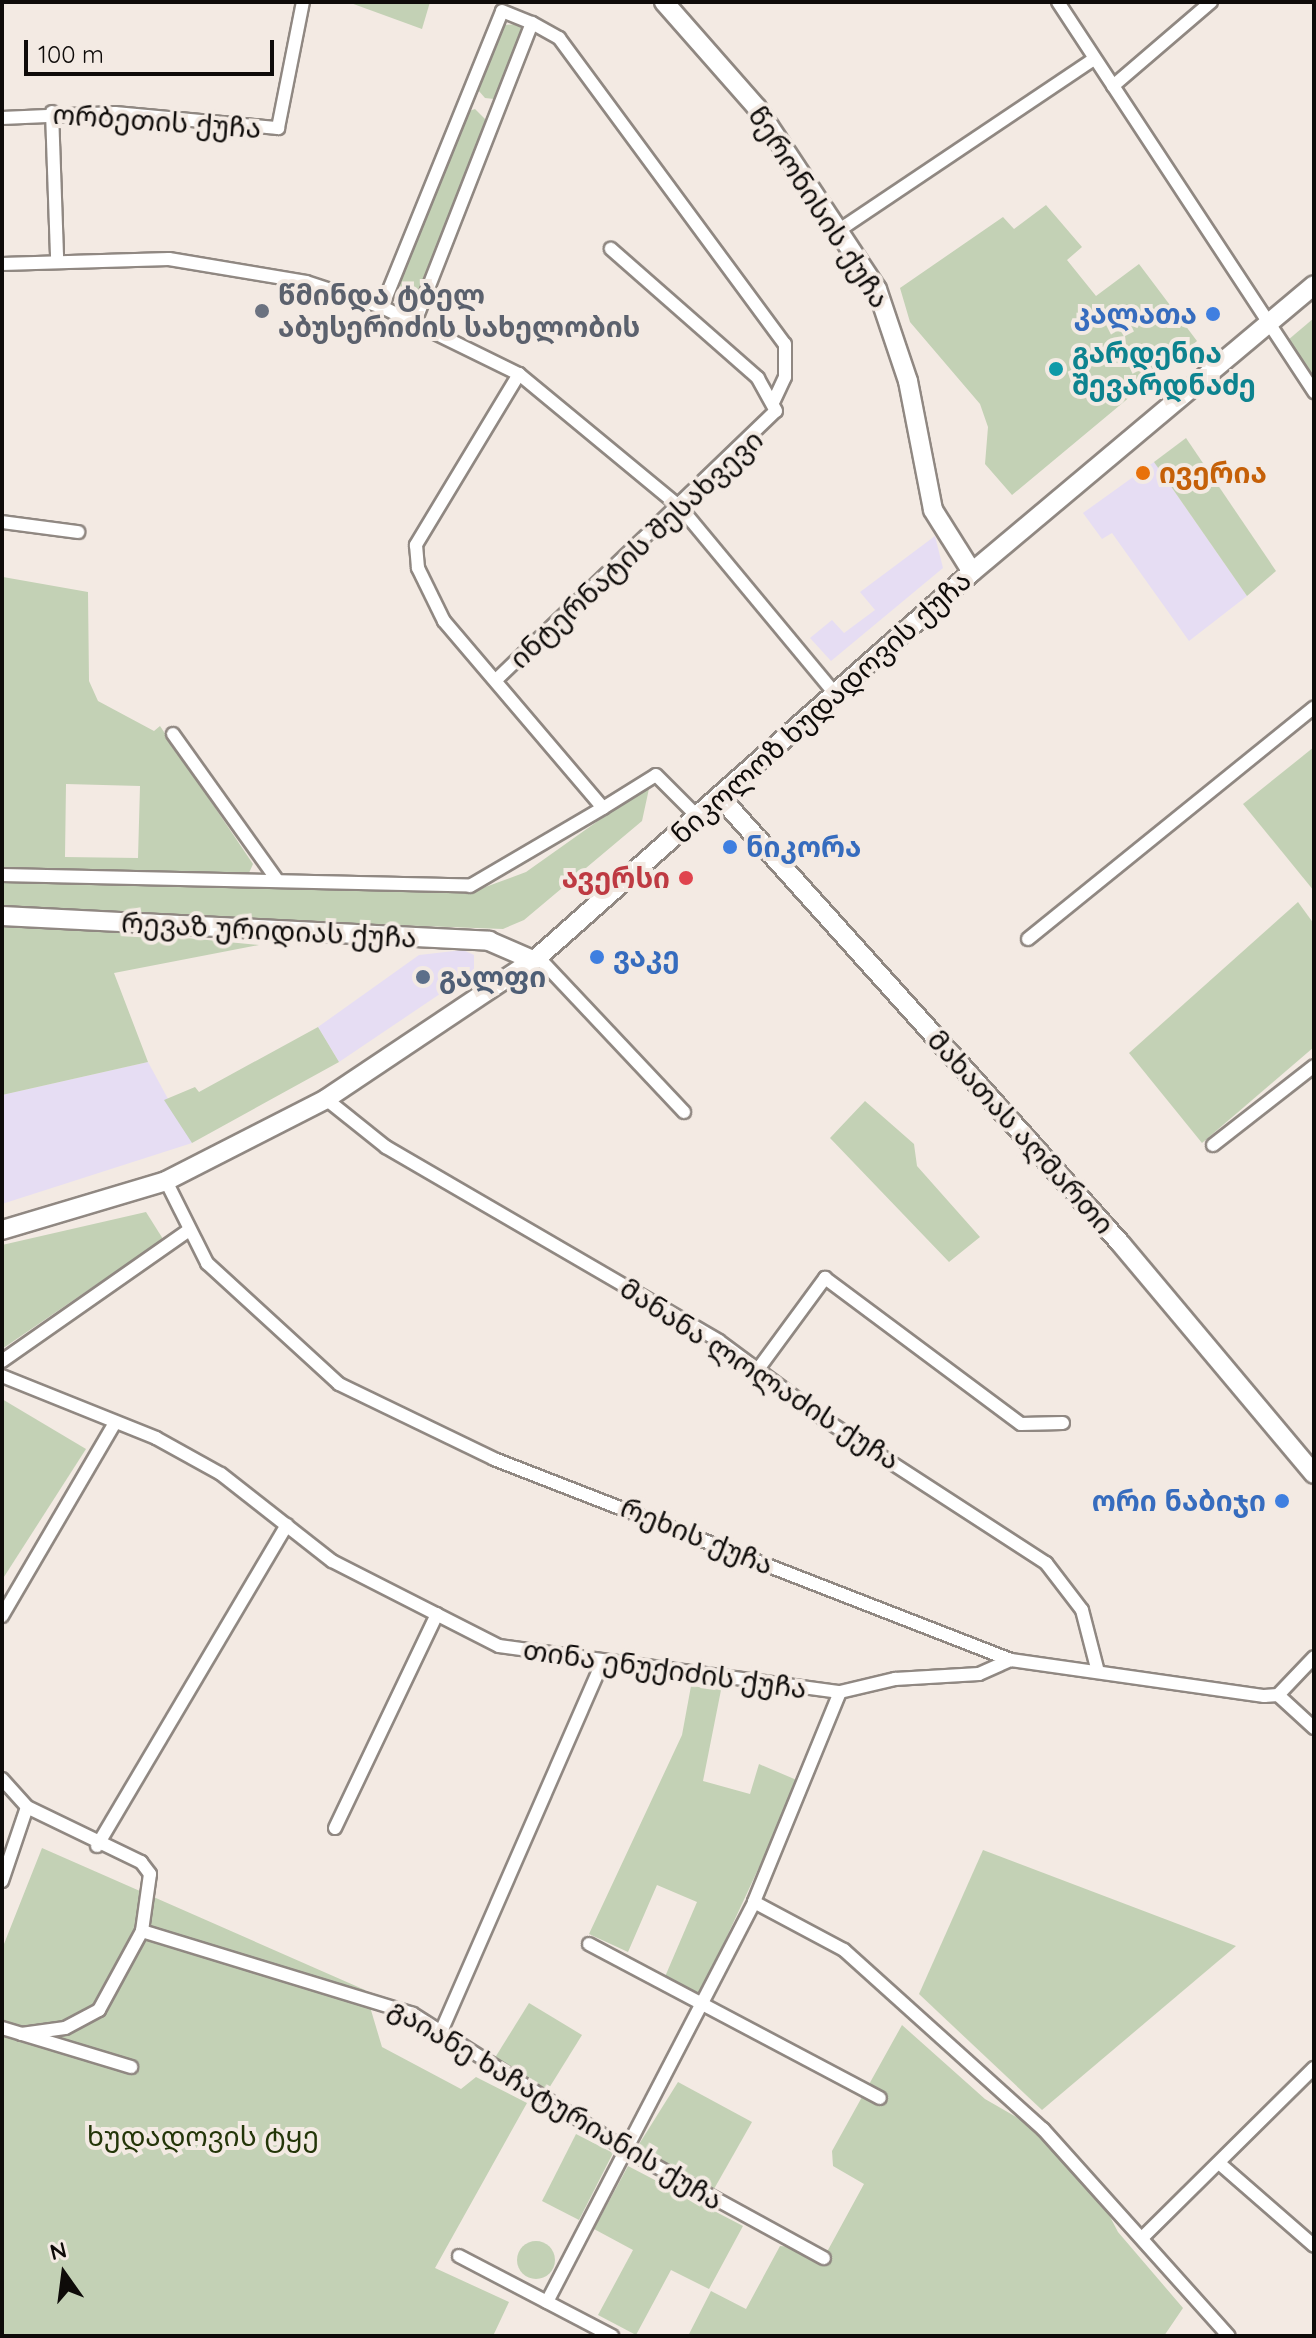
<!DOCTYPE html>
<meta charset="utf-8">
<style>
body{margin:0}
#map{position:relative;width:1316px;height:2338px;overflow:hidden;background:#f3eae3;font-family:Quicksand,"Noto Sans Georgian",sans-serif}
div>[style]{position:absolute}
[style*='--x']{left:calc(var(--x)*1px);top:calc(var(--y)*1px);width:calc(var(--w)*1px);rotate:calc(var(--a)*1deg)}
.commercial>*{inset:0;background:#e6ddf3}
.green>*{inset:0;background:#c3d1b5}
.round{border-radius:50%}
.roads{filter:drop-shadow(2px 0 #908882) drop-shadow(-2px 0 #908882) drop-shadow(0 2px #908882) drop-shadow(0 -2px #908882)}
.street>*{height:12px;margin:-6px;padding:0 6px;transform-origin:6px;border-radius:6px;background:#fff}
.secondary>*{height:18px;margin:-9px;padding:0 9px;transform-origin:9px;border-radius:9px;background:#fff}
.dots>*{width:22px;height:22px;translate:-50% -50%;box-sizing:border-box;border:4px solid #f3eae3;border-radius:50%}
span{translate:-50% -50%;white-space:nowrap;text-align:center;line-height:1.15;-webkit-text-stroke:8px #f3eae3;paint-order:stroke}
.street-label{font-size:28px;color:#0e0b09}
.worship-label{font-size:28px;color:#5b616d;font-weight:700}
.left{translate:0 -50%;text-align:left}
.shop-label{font-size:28px;color:#366cbe;font-weight:700}
.right{translate:-100% -50%;text-align:right}
.culture-label{font-size:28px;color:#0d838f;font-weight:700}
.food-label{font-size:28px;color:#c56008;font-weight:700}
.health-label{font-size:28px;color:#be3a42;font-weight:700}
.service-label{font-size:28px;color:#4e5e75;font-weight:700}
.park-label{font-size:28px;color:#233508}
.frame{position:absolute;inset:0;border:4px solid #0e0b09;pointer-events:none}
.north{position:absolute;left:24px;top:2234px;width:80px;height:80px;-webkit-text-stroke:6px #f3eae3;paint-order:stroke;rotate:346deg;font-size:22px;font-weight:700;line-height:32px;text-align:center;color:#0e0b09}
.north::after{content:'';display:block;margin:auto;width:28px;height:36px;background:#0e0b09;clip-path:polygon(50% 0,100% 100%,50% 72%,0 100%)}
.scale{position:absolute;left:24px;top:40px;width:250px;height:36px;box-sizing:border-box;border:4px solid #0e0b09;border-top:0;padding-left:10px;font-size:24px;line-height:28px;white-space:nowrap;color:#0e0b09;-webkit-text-stroke:6px #f3eae3;paint-order:stroke}
</style>
<div id="map">
<div class="commercial">
<i style="clip-path:polygon(1154px 462px,1247px 596px,1189px 641px,1112px 533px,1102px 539px,1083px 513px)"></i>
<i style="clip-path:polygon(935px 536px,943px 568px,831px 661px,810px 638px,832px 620px,844px 633px,875px 610px,860px 592px)"></i>
<i style="clip-path:polygon(463px 950px,474px 955px,474px 971px,339px 1062px,318px 1027px,419px 955px)"></i>
<i style="clip-path:polygon(148px 1062px,192px 1143px,2px 1204px,2px 1095px)"></i>
</div>
<div class="green">
<i style="clip-path:polygon(348px 2px,430px 2px,422px 29px)"></i>
<i style="clip-path:polygon(518px 24px,523px 29px,494px 99px,485px 98px,478px 90px,504px 25px)"></i>
<i style="clip-path:polygon(475px 109px,486px 120px,422px 290px,409px 301px,398px 282px,466px 112px)"></i>
<i style="clip-path:polygon(1046px 205px,1082px 247px,1067px 260px,1096px 296px,1139px 264px,1197px 341px,1012px 495px,985px 464px,988px 427px,980px 404px,910px 322px,900px 288px,1003px 217px,1014px 229px)"></i>
<i style="clip-path:polygon(1314px 318px,1314px 381px,1288px 340px)"></i>
<i style="clip-path:polygon(1186px 438px,1276px 571px,1247px 596px,1154px 462px)"></i>
<i style="clip-path:polygon(evenodd,2px 564px,3px 577px,88px 592px,89px 681px,98px 701px,154px 731px,160px 726px,253px 864px,249px 873px,2px 868px,2px 564px,66px 784px,140px 786px,138px 858px,65px 857px,66px 784px)"></i>
<i style="clip-path:polygon(1314px 747px,1314px 891px,1243px 804px)"></i>
<i style="clip-path:polygon(650px 784px,642px 821px,524px 920px,503px 929px,2px 911px,2px 880px,469px 893px,526px 872px)"></i>
<i style="clip-path:polygon(1298px 902px,1314px 924px,1314px 1047px,1202px 1143px,1129px 1053px)"></i>
<i style="clip-path:polygon(2px 925px,63px 926px,259px 945px,114px 973px,148px 1062px,2px 1095px)"></i>
<i style="clip-path:polygon(318px 1027px,339px 1062px,192px 1143px,164px 1100px,195px 1087px,199px 1092px)"></i>
<i style="clip-path:polygon(865px 1101px,914px 1144px,917px 1166px,980px 1237px,949px 1262px,830px 1138px)"></i>
<i style="clip-path:polygon(146px 1212px,163px 1239px,2px 1349px,2px 1245px)"></i>
<i style="clip-path:polygon(2px 1399px,86px 1449px,2px 1580px)"></i>
<i style="clip-path:polygon(691px 1686px,721px 1690px,703px 1781px,750px 1794px,759px 1764px,799px 1781px,696px 2003px,661px 1986px,697px 1902px,657px 1885px,628px 1952px,589px 1934px,682px 1735px)"></i>
<i style="clip-path:polygon(42px 1848px,365px 1990px,382px 2047px,461px 2089px,476px 2077px,527px 2103px,435px 2268px,509px 2302px,493px 2336px,2px 2336px,2px 1949px)"></i>
<i style="clip-path:polygon(983px 1850px,1236px 1946px,1042px 2110px,919px 1994px)"></i>
<i style="clip-path:polygon(529px 2003px,582px 2035px,546px 2093px,493px 2061px)"></i>
<i style="clip-path:polygon(902px 2025px,985px 2099px,1042px 2132px,1096px 2190px,1118px 2232px,1183px 2308px,1164px 2336px,688px 2336px,711px 2291px,746px 2309px,780px 2246px,828px 2250px,864px 2184px,833px 2166px,832px 2151px)"></i>
<i style="clip-path:polygon(678px 2082px,752px 2122px,714px 2189px,636px 2149px)"></i>
<i style="clip-path:polygon(576px 2134px,613px 2153px,579px 2220px,542px 2201px)"></i>
<i style="clip-path:polygon(628px 2166px,743px 2226px,709px 2289px,671px 2270px,636px 2335px,598px 2315px,633px 2250px,594px 2229px)"></i>
<i class="round" style="left:517px;top:2241px;width:38px;height:38px"></i>
</div>
<div class="roads">
<div class="street">
<i style="--x:1058;--y:2;--w:467;--a:56.7"></i>
<i style="--x:532;--y:23;--w:31;--a:29"></i>
<i style="--x:559;--y:38;--w:380;--a:53.6"></i>
<i style="--x:785;--y:344;--w:33;--a:90"></i>
<i style="--x:785;--y:377;--w:26;--a:115"></i>
<i style="--x:1113;--y:86;--w:129;--a:-40.6"></i>
<i style="--x:52;--y:112;--w:145;--a:88"></i>
<i style="--x:2;--y:118;--w:113;--a:-2.5"></i>
<i style="--x:115;--y:113;--w:164;--a:5.3"></i>
<i style="--x:278;--y:128;--w:128;--a:-78.8"></i>
<i style="--x:838;--y:231;--w:308;--a:-33.9"></i>
<i style="--x:2;--y:264;--w:167;--a:-1.7"></i>
<i style="--x:169;--y:259;--w:139;--a:9.5"></i>
<i style="--x:306;--y:282;--w:80;--a:18.2"></i>
<i style="--x:382;--y:307;--w:153;--a:26.1"></i>
<i style="--x:519;--y:374;--w:209;--a:39.6"></i>
<i style="--x:680;--y:507;--w:247;--a:50.3"></i>
<i style="--x:382;--y:307;--w:319;--a:-67.9"></i>
<i style="--x:502;--y:11;--w:32;--a:22"></i>
<i style="--x:532;--y:23;--w:320;--a:111.4"></i>
<i style="--x:519;--y:374;--w:200;--a:121.1"></i>
<i style="--x:416;--y:545;--w:23;--a:85"></i>
<i style="--x:418;--y:568;--w:59;--a:63.9"></i>
<i style="--x:444;--y:621;--w:245;--a:49.6"></i>
<i style="--x:603;--y:808;--w:62;--a:-31.9"></i>
<i style="--x:656;--y:775;--w:58;--a:45"></i>
<i style="--x:2;--y:522;--w:77;--a:7.5"></i>
<i style="--x:496;--y:680;--w:388;--a:-43.9"></i>
<i style="--x:776;--y:411;--w:38;--a:-119"></i>
<i style="--x:758;--y:378;--w:196;--a:-138.7"></i>
<i style="--x:173;--y:734;--w:179;--a:54.5"></i>
<i style="--x:2;--y:875;--w:468;--a:1.3"></i>
<i style="--x:470;--y:886;--w:154;--a:-30.4"></i>
<i style="--x:1028;--y:939;--w:368;--a:-39"></i>
<i style="--x:538;--y:957;--w:213;--a:46.7"></i>
<i style="--x:326;--y:1099;--w:77;--a:38.7"></i>
<i style="--x:386;--y:1147;--w:385;--a:30.2"></i>
<i style="--x:719;--y:1341;--w:131;--a:36.6"></i>
<i style="--x:824;--y:1419;--w:265;--a:33"></i>
<i style="--x:1046;--y:1563;--w:59;--a:52.5"></i>
<i style="--x:1082;--y:1610;--w:64;--a:75.5"></i>
<i style="--x:1213;--y:1145;--w:128;--a:-38"></i>
<i style="--x:166;--y:1181;--w:92;--a:63.4"></i>
<i style="--x:207;--y:1263;--w:179;--a:42.5"></i>
<i style="--x:339;--y:1384;--w:172;--a:25.8"></i>
<i style="--x:494;--y:1459;--w:555;--a:21.25"></i>
<i style="--x:1011;--y:1660;--w:256;--a:8.1"></i>
<i style="--x:1264;--y:1696;--w:14;--a:-4"></i>
<i style="--x:1278;--y:1695;--w:52;--a:-46.5"></i>
<i style="--x:2;--y:1361;--w:228;--a:-35"></i>
<i style="--x:756;--y:1372;--w:117;--a:-53.7"></i>
<i style="--x:825;--y:1278;--w:244;--a:36.7"></i>
<i style="--x:1021;--y:1424;--w:42;--a:-1.4"></i>
<i style="--x:2;--y:1376;--w:166;--a:21.9"></i>
<i style="--x:156;--y:1438;--w:74;--a:29"></i>
<i style="--x:221;--y:1474;--w:141;--a:38.1"></i>
<i style="--x:332;--y:1561;--w:187;--a:27"></i>
<i style="--x:499;--y:1646;--w:344;--a:7.7"></i>
<i style="--x:840;--y:1692;--w:57;--a:-13.3"></i>
<i style="--x:895;--y:1679;--w:84;--a:-3.4"></i>
<i style="--x:979;--y:1674;--w:35;--a:-24"></i>
<i style="--x:2;--y:1616;--w:224;--a:-59.7"></i>
<i style="--x:840;--y:1692;--w:227;--a:112.3"></i>
<i style="--x:754;--y:1902;--w:102;--a:28.1"></i>
<i style="--x:844;--y:1950;--w:268;--a:42"></i>
<i style="--x:1043;--y:2129;--w:278;--a:48.1"></i>
<i style="--x:1278;--y:1695;--w:49;--a:42.5"></i>
<i style="--x:2;--y:1779;--w:38;--a:48"></i>
<i style="--x:27;--y:1807;--w:127;--a:25.8"></i>
<i style="--x:141;--y:1862;--w:15;--a:53"></i>
<i style="--x:150;--y:1874;--w:58;--a:98"></i>
<i style="--x:142;--y:1931;--w:90;--a:118.6"></i>
<i style="--x:99;--y:2010;--w:38;--a:152"></i>
<i style="--x:65;--y:2028;--w:44;--a:172.2"></i>
<i style="--x:335;--y:1828;--w:237;--a:-64.5"></i>
<i style="--x:97;--y:1846;--w:373;--a:-59.4"></i>
<i style="--x:2;--y:1881;--w:78;--a:-71.3"></i>
<i style="--x:142;--y:1931;--w:283;--a:17"></i>
<i style="--x:413;--y:2014;--w:257;--a:32.5"></i>
<i style="--x:630;--y:2152;--w:221;--a:28.7"></i>
<i style="--x:589;--y:1944;--w:329;--a:27.9"></i>
<i style="--x:2;--y:2028;--w:135;--a:16.8"></i>
<i style="--x:440;--y:2034;--w:405;--a:-66.4"></i>
<i style="--x:1219;--y:2163;--w:126;--a:41.1"></i>
<i style="--x:1142;--y:2238;--w:242;--a:-44.7"></i>
<i style="--x:459;--y:2256;--w:173;--a:27.6"></i>
<i style="--x:547;--y:2302;--w:450;--a:-62.6"></i>
</div>
<div class="secondary">
<i style="--x:664;--y:2;--w:141;--a:48.7"></i>
<i style="--x:757;--y:108;--w:217;--a:56.5"></i>
<i style="--x:877;--y:289;--w:97;--a:71.4"></i>
<i style="--x:908;--y:381;--w:131;--a:79"></i>
<i style="--x:933;--y:510;--w:73;--a:57.8"></i>
<i style="--x:720;--y:797;--w:601;--a:48.1"></i>
<i style="--x:1121;--y:1244;--w:300;--a:50"></i>
<i style="--x:2;--y:916;--w:488;--a:2.9"></i>
<i style="--x:489;--y:941;--w:48;--a:23.4"></i>
<i style="--x:2;--y:1230;--w:171;--a:-16.6"></i>
<i style="--x:166;--y:1181;--w:180;--a:-27.1"></i>
<i style="--x:326;--y:1099;--w:255;--a:-33.8"></i>
<i style="--x:538;--y:957;--w:580;--a:-41.58"></i>
<i style="--x:972;--y:572;--w:446;--a:-40"></i>
</div>
</div>
<div class="dots">
<i style="left:262px;top:311px;background:#6b7280"></i>
<i style="left:1213px;top:314px;background:#3f7fe0"></i>
<i style="left:1056px;top:369px;background:#0f9aa8"></i>
<i style="left:1143px;top:473px;background:#e8710a"></i>
<i style="left:730px;top:847px;background:#3f7fe0"></i>
<i style="left:686px;top:878px;background:#e0444e"></i>
<i style="left:597px;top:957px;background:#3f7fe0"></i>
<i style="left:423px;top:977px;background:#5c6f8a"></i>
<i style="left:1282px;top:1501px;background:#3f7fe0"></i>
</div>
<div class="street-label">
<span style="left:157px;top:121px;rotate:4deg">ორბეთის ქუჩა</span>
<span style="left:819px;top:207px;rotate:57deg">წერონისის ქუჩა</span>
<span style="left:636px;top:549px;rotate:-43deg">ინტერნატის შესახვევი</span>
<span style="left:821px;top:707px;rotate:-42deg">ნიკოლოზ ხუდადოვის ქუჩა</span>
<span style="left:269px;top:930px;rotate:3deg">რევაზ ურიდიას ქუჩა</span>
<span style="left:1021px;top:1132px;rotate:48deg">მახათას აღმართი</span>
<span style="left:760px;top:1374px;rotate:33deg">მანანა ლოლაძის ქუჩა</span>
<span style="left:697px;top:1536px;rotate:22deg">რეხის ქუჩა</span>
<span style="left:665px;top:1669px;rotate:8deg">თინა ენუქიძის ქუჩა</span>
<span style="left:556px;top:2104px;rotate:31deg">გაიანე ხაჩატურიანის ქუჩა</span>
</div>
<div class="worship-label">
<span class="left" style="left:278px;top:311px">წმინდა ტბელ<br>აბუსერიძის სახელობის</span>
</div>
<div class="shop-label">
<span class="right" style="left:1197px;top:314px">კალათა</span>
<span class="left" style="left:746px;top:847px">ნიკორა</span>
<span class="left" style="left:613px;top:957px">ვაკე</span>
<span class="right" style="left:1266px;top:1501px">ორი ნაბიჯი</span>
</div>
<div class="culture-label">
<span class="left" style="left:1072px;top:369px">გარდენია<br>შევარდნაძე</span>
</div>
<div class="food-label">
<span class="left" style="left:1159px;top:473px">ივერია</span>
</div>
<div class="health-label">
<span class="right" style="left:670px;top:878px">ავერსი</span>
</div>
<div class="service-label">
<span class="left" style="left:439px;top:977px">გალფი</span>
</div>
<div class="park-label">
<span style="left:203px;top:2136px">ხუდადოვის ტყე</span>
</div>
<div class="frame"></div>
<div class="north">N</div>
<div class="scale">100 m</div>
</div>
